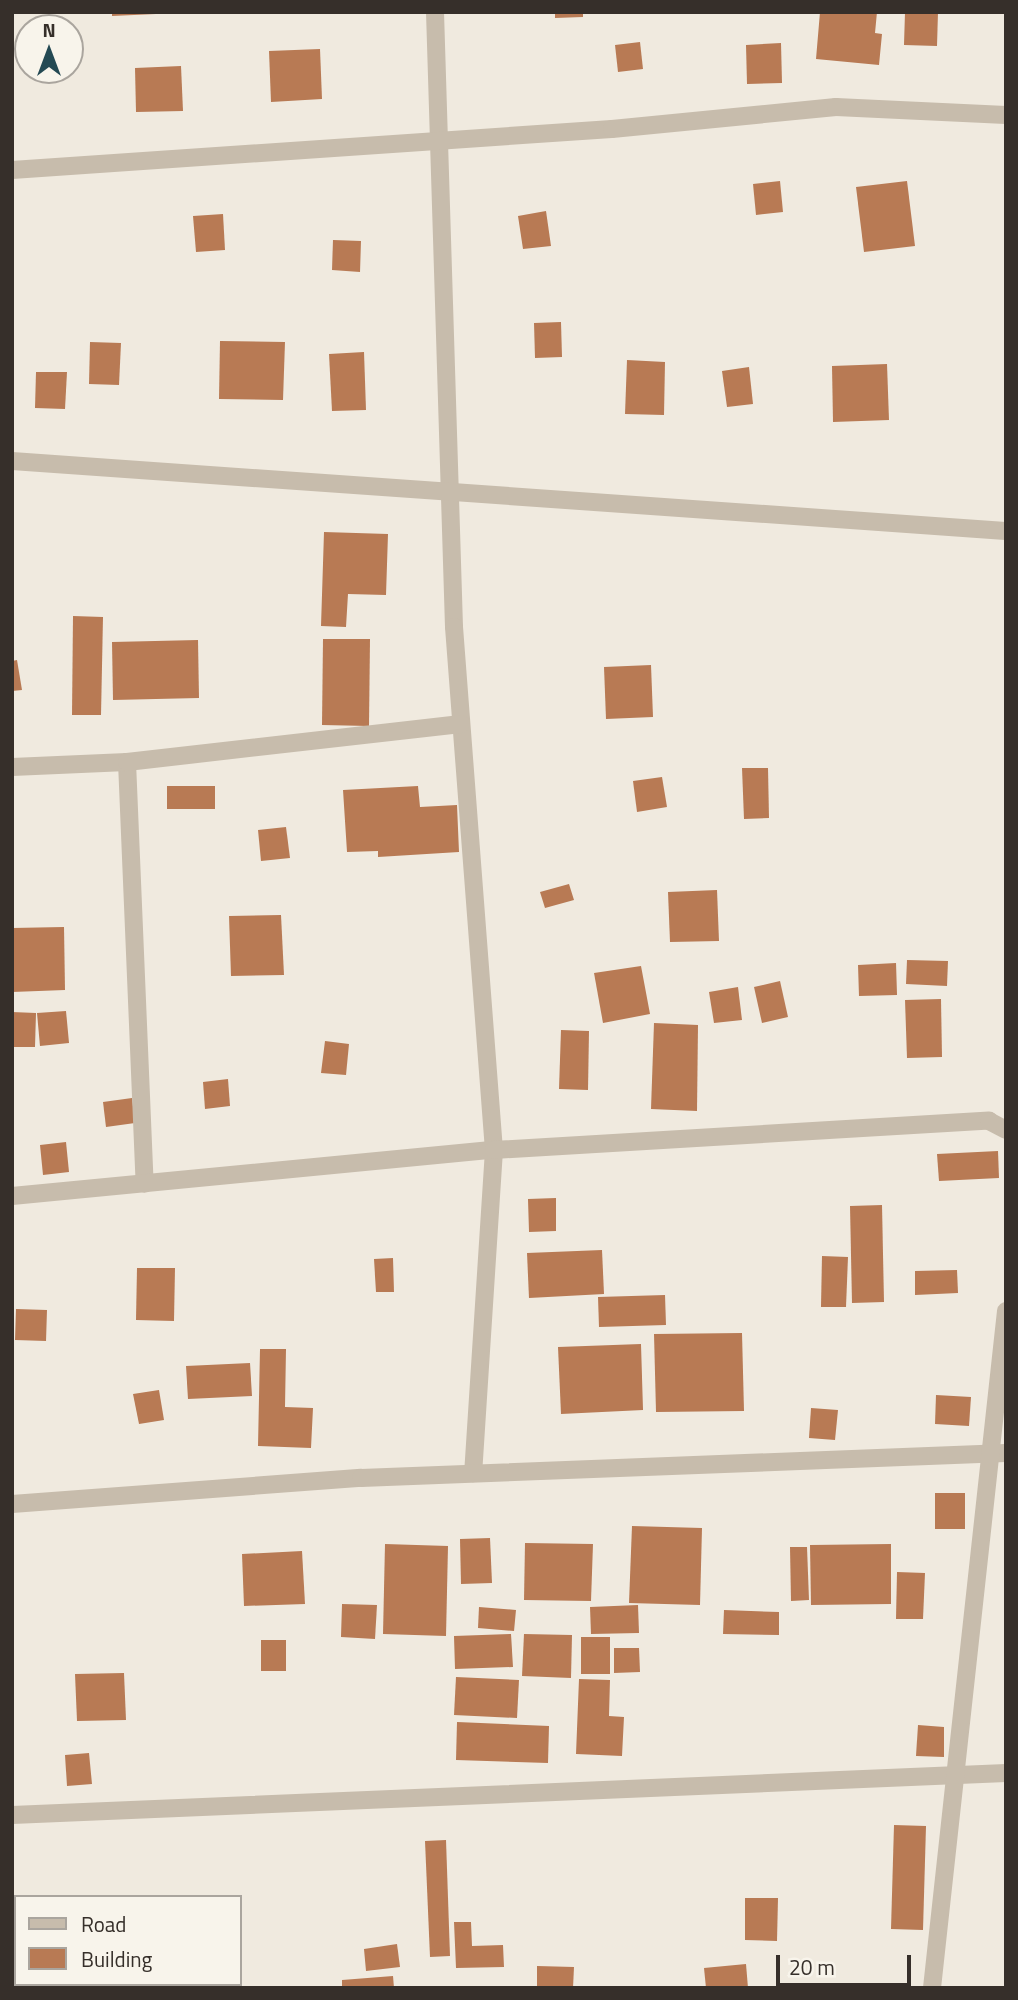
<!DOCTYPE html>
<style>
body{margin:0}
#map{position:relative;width:1018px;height:2000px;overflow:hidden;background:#f0eadf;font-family:"Titillium Web",sans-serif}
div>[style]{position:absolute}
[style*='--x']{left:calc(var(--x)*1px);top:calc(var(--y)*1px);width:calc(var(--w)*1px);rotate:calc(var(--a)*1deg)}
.building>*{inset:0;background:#b87a54}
.minor>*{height:18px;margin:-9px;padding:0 9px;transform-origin:9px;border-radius:9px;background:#c7bcac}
span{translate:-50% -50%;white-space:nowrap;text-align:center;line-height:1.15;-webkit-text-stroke:5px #f8f4eb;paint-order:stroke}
.frame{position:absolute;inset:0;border:14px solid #362f2a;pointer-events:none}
.legend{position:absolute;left:14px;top:1895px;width:228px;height:91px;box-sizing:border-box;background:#f8f4eb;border:2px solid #aaa59e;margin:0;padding:9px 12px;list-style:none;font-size:21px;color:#362f2a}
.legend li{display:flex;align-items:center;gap:14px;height:35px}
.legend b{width:35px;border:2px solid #aaa59e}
.north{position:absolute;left:14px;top:14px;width:70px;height:70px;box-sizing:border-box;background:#f8f4eb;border:2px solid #aaa59e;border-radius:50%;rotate:0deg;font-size:19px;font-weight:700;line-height:28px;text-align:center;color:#362f2a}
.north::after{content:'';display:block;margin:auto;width:24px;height:32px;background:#244953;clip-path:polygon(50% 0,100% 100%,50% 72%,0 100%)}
.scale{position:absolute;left:776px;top:1955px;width:135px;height:32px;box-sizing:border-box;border:4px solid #362f2a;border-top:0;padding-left:9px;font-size:21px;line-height:24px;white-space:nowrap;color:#362f2a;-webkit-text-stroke:5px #f8f4eb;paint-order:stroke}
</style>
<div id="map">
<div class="building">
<i style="clip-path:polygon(112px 12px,156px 12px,156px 14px,112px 16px)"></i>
<i style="clip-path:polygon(555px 12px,583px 12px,583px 17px,555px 18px)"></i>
<i style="clip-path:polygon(820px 12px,877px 12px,875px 33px,882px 34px,879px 65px,816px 59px)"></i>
<i style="clip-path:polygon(905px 12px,938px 12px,937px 46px,904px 45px)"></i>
<i style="clip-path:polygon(640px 42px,643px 69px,618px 72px,615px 45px)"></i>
<i style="clip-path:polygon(781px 43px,782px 83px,747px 84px,746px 45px)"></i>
<i style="clip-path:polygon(320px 49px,322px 99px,271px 102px,269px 51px)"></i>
<i style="clip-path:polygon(181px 66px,183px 111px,136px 112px,135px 68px)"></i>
<i style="clip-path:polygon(780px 181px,783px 212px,756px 215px,753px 184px)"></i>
<i style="clip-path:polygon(907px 181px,915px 246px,864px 252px,856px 187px)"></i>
<i style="clip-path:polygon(546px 211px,551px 246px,523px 249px,518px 216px)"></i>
<i style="clip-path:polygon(223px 214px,225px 250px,196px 252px,193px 216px)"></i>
<i style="clip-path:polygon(333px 240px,361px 241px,360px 272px,332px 270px)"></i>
<i style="clip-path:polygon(561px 322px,562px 357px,535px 358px,534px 323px)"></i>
<i style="clip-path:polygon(220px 341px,285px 342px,283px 400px,219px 399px)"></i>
<i style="clip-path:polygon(90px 342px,121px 343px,119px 385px,89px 384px)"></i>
<i style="clip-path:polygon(364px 352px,366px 410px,332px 411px,329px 354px)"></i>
<i style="clip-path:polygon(627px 360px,665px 362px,664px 415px,625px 414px)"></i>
<i style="clip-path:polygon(887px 364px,889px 420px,833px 422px,832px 366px)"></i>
<i style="clip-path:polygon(749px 367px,753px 404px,727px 407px,722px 371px)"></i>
<i style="clip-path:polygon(36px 372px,67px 372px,65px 409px,35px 408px)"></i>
<i style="clip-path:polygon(324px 532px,388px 534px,386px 595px,348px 594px,346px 627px,321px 626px)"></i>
<i style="clip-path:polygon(73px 616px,103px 617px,101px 715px,72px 715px)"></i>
<i style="clip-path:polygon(323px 639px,370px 639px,369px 726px,322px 725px)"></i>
<i style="clip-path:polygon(198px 640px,199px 698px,113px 700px,112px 642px)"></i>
<i style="clip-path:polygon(17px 660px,22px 690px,12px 691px,12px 661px)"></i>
<i style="clip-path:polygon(651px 665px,653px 717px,606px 719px,604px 667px)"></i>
<i style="clip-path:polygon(742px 768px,768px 768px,769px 818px,744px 819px)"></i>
<i style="clip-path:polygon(662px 777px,667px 807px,637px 812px,633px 781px)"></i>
<i style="clip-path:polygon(167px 786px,215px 786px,215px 809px,167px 809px)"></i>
<i style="clip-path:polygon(418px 786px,420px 807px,457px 805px,459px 852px,378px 857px,378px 851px,347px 852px,343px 790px)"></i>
<i style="clip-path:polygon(286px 827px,290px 858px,261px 861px,258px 830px)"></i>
<i style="clip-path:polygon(569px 884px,574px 900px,545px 908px,540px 892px)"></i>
<i style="clip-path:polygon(717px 890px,719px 941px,670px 942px,668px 892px)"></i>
<i style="clip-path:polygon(281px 915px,284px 975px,231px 976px,229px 916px)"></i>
<i style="clip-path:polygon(64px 927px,65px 990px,12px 992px,12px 928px)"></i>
<i style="clip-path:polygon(907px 960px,948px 961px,947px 986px,906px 984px)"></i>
<i style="clip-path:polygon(896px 963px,897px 995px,859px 996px,858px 965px)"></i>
<i style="clip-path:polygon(641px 966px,650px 1014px,603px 1023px,594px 973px)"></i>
<i style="clip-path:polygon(780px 981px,788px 1017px,762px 1023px,754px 987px)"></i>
<i style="clip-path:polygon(738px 987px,742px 1020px,714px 1023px,709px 992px)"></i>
<i style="clip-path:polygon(941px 999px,942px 1057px,907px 1058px,905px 1000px)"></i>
<i style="clip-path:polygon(66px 1011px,69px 1043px,40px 1046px,37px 1013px)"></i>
<i style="clip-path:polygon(12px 1012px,36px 1013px,35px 1047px,12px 1047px)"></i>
<i style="clip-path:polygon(654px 1023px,698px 1025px,697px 1111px,651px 1109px)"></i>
<i style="clip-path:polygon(561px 1030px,589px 1031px,588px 1090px,559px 1089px)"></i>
<i style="clip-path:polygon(325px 1041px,349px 1044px,346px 1075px,321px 1073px)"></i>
<i style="clip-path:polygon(228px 1079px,230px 1106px,205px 1109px,203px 1082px)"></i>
<i style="clip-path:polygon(132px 1098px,135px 1123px,106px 1127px,103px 1102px)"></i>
<i style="clip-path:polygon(66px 1142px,69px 1172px,43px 1175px,40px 1145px)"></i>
<i style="clip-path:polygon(998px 1151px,999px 1178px,939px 1181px,937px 1154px)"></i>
<i style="clip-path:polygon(556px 1198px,556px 1231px,529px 1232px,528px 1199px)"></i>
<i style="clip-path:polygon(882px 1205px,884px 1302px,852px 1303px,850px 1206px)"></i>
<i style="clip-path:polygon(602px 1250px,604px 1294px,529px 1298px,527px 1253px)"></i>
<i style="clip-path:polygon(822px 1256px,848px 1257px,846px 1307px,821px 1307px)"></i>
<i style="clip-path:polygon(393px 1258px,394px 1292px,376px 1292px,374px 1259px)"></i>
<i style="clip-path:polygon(137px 1268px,175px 1268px,174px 1321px,136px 1320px)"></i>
<i style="clip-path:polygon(957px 1270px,958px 1293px,915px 1295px,915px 1271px)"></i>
<i style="clip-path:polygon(665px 1295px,666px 1325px,599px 1327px,598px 1297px)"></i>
<i style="clip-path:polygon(16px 1309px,47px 1310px,46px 1341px,15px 1340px)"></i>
<i style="clip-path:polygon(742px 1333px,744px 1411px,656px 1412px,654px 1334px)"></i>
<i style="clip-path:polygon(641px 1344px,643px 1410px,561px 1414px,558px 1347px)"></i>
<i style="clip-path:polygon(260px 1349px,286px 1349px,285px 1407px,313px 1408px,311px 1448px,258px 1446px)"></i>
<i style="clip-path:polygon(250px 1363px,252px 1396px,188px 1399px,186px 1366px)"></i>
<i style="clip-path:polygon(159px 1390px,164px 1420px,139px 1424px,133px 1394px)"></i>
<i style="clip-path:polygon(936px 1395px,971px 1397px,969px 1426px,935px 1424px)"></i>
<i style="clip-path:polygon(811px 1408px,838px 1410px,835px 1440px,809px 1438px)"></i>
<i style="clip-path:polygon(935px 1493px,965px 1493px,965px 1529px,935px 1529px)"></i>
<i style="clip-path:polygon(632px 1526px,702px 1528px,700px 1605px,629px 1603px)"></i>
<i style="clip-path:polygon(490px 1538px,492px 1583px,461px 1584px,460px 1539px)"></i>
<i style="clip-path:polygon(525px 1543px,593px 1544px,591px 1601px,524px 1600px)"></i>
<i style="clip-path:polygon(385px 1544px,448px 1546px,446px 1636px,383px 1634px)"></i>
<i style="clip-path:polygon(891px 1544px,891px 1604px,811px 1605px,810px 1545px)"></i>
<i style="clip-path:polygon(790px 1547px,807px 1547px,809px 1600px,791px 1601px)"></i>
<i style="clip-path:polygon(302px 1551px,305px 1604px,244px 1606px,242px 1554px)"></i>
<i style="clip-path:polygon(897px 1572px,925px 1573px,923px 1619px,896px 1619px)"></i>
<i style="clip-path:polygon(342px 1604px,377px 1605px,375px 1639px,341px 1637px)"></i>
<i style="clip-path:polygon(638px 1605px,639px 1633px,591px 1634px,590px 1607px)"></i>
<i style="clip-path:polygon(479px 1607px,516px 1610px,514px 1631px,478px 1628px)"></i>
<i style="clip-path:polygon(724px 1610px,779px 1612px,779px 1635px,723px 1634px)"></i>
<i style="clip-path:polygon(511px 1634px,513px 1667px,455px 1669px,454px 1636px)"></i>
<i style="clip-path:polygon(524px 1634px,572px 1635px,571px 1678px,522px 1676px)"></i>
<i style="clip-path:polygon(581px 1637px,610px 1637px,610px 1674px,581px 1674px)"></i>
<i style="clip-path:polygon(261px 1640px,286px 1640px,286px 1671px,261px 1671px)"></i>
<i style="clip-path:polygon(614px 1648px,639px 1648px,640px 1672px,614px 1673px)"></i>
<i style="clip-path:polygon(124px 1673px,126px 1720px,77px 1721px,75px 1674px)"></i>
<i style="clip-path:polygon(456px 1677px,519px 1680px,517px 1718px,454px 1715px)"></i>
<i style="clip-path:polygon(579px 1679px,610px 1680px,609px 1716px,624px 1717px,622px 1756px,576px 1754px)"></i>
<i style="clip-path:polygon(457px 1722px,549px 1726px,548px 1763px,456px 1760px)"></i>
<i style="clip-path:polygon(918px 1725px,944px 1727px,944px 1757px,916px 1756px)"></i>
<i style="clip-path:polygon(89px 1753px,92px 1784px,67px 1786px,65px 1755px)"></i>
<i style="clip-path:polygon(894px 1825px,926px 1826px,923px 1930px,891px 1929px)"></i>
<i style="clip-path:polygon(446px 1840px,450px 1956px,430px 1957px,425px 1841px)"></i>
<i style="clip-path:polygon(745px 1898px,778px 1898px,777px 1941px,745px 1940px)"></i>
<i style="clip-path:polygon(454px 1922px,471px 1922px,472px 1946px,503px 1945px,504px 1967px,456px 1968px)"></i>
<i style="clip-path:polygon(397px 1944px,400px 1967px,366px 1971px,364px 1949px)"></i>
<i style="clip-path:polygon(746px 1964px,748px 1988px,706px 1988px,704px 1968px)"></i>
<i style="clip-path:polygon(537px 1966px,574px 1967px,573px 1988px,537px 1988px)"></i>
<i style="clip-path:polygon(393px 1976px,394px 1988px,342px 1988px,342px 1980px)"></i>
</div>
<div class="minor">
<i style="--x:435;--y:12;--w:615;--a:88.23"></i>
<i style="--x:454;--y:627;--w:525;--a:85.63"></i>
<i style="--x:494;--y:1150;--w:324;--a:93.7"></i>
<i style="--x:12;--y:170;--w:601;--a:-3.91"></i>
<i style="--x:612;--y:129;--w:225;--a:-5.6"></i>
<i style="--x:836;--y:107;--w:170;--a:2.7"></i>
<i style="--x:12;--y:461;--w:996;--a:4.03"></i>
<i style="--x:127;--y:762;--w:422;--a:87.6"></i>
<i style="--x:12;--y:767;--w:115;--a:-2.5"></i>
<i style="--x:127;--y:762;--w:336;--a:-6.5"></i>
<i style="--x:12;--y:1196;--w:484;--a:-5.5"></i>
<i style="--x:494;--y:1150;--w:496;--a:-3.4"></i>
<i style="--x:989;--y:1121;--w:19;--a:28"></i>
<i style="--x:12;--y:1504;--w:350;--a:-4.3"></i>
<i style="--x:361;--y:1478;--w:645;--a:-2.22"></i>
<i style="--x:12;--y:1815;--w:995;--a:-2.42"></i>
<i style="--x:932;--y:1988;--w:681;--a:-83.76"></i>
</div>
<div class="frame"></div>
<ul class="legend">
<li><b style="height:9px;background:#c7bcac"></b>Road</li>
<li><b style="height:19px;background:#b87a54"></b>Building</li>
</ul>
<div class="north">N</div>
<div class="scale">20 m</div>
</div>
